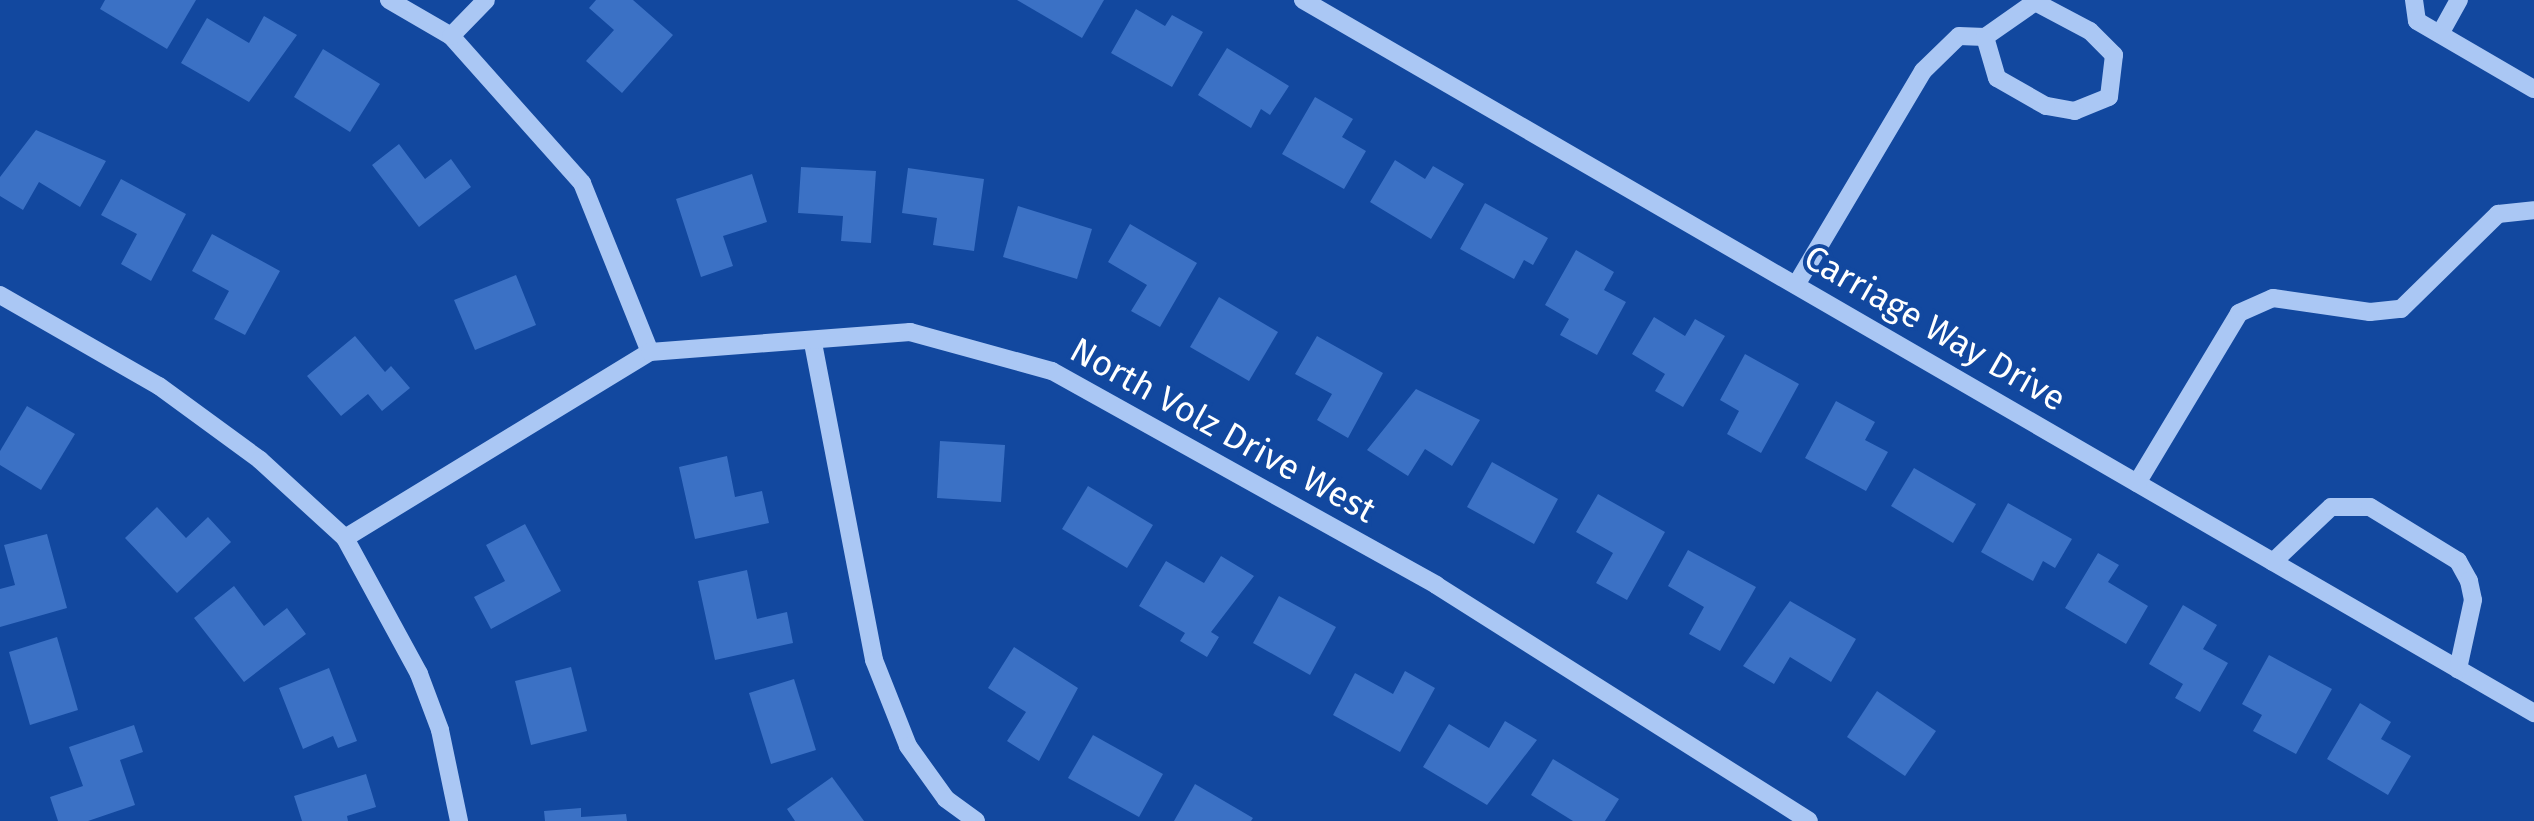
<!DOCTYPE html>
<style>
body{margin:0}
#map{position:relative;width:2534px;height:821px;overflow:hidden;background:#12489f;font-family:"Fira Sans",sans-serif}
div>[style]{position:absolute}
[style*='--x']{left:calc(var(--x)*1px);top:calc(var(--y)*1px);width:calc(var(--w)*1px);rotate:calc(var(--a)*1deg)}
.building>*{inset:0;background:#3b71c5}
.minor>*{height:18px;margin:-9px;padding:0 9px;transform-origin:9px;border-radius:9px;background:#aac7f4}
span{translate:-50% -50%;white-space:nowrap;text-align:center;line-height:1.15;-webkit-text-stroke:8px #12489f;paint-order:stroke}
.street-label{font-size:35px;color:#fff}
</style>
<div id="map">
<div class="building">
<i style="clip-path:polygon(105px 0,196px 0,167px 49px,100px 9px)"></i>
<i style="clip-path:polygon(596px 0,633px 0,673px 35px,622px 93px,586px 61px,614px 30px,589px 8px)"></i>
<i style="clip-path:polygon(1017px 0,1104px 0,1082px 38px)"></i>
<i style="clip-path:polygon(1136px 9px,1165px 26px,1172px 15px,1203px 32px,1172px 87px,1111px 53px)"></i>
<i style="clip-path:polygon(264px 16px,297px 35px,249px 102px,181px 63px,207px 18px,249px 43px)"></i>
<i style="clip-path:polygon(1227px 48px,1289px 86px,1270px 115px,1261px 109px,1251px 128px,1198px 95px)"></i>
<i style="clip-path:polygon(323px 49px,380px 84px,350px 132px,294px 97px)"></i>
<i style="clip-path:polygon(1315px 97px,1353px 119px,1342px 137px,1366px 151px,1344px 189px,1282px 154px)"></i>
<i style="clip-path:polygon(36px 130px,106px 161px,80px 207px,39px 182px,23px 210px,0 196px,0 177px)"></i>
<i style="clip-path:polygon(399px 144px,425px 179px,451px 159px,471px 187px,419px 227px,372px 165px)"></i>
<i style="clip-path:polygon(1395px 160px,1425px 179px,1433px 166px,1464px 184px,1431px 239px,1370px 202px)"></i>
<i style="clip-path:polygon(801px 167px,876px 171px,871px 243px,841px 241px,843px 216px,798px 213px)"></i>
<i style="clip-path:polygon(908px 168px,984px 179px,974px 251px,933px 245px,937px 218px,902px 213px)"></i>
<i style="clip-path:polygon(752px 174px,767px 222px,723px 236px,733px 266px,701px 277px,676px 199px)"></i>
<i style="clip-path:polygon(121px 179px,186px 214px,151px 281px,121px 264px,137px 234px,101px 215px)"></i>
<i style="clip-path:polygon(1485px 203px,1548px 238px,1533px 265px,1524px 260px,1514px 279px,1460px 249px)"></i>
<i style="clip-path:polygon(1018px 206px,1092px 229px,1077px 279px,1003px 257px)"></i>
<i style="clip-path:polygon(1130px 224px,1197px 263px,1160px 327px,1131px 311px,1147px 285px,1108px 262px)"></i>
<i style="clip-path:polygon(212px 234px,280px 271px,245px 335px,214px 319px,229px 291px,192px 271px)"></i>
<i style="clip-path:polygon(1576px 250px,1614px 272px,1604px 290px,1626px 302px,1597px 355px,1560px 335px,1569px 319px,1545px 305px)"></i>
<i style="clip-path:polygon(516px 275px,536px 325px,475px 350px,454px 300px)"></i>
<i style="clip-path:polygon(1219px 297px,1278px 332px,1249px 381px,1190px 347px)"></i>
<i style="clip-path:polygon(1654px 317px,1685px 336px,1695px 319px,1725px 336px,1683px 407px,1655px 391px,1665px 374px,1632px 354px)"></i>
<i style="clip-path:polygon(355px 336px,385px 372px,391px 366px,410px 388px,382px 411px,368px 394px,341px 416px,307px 376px)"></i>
<i style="clip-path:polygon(1317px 336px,1383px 373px,1348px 438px,1317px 420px,1332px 394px,1295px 374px)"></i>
<i style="clip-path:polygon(1745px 354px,1799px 384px,1761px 453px,1727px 434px,1739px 411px,1720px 400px)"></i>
<i style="clip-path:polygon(1416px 389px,1480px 420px,1452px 466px,1425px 449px,1408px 476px,1367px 450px)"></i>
<i style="clip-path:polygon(1836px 401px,1875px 422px,1865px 440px,1888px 452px,1866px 491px,1805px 458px)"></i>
<i style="clip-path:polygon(27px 406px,75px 434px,41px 490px,0 465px,0 451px)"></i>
<i style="clip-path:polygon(940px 441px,1005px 445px,1001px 502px,937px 498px)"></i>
<i style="clip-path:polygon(727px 456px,735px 497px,762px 491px,769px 523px,695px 539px,679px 467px)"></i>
<i style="clip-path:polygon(1492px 462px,1558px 499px,1534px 544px,1467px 507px)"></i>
<i style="clip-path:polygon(1914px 468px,1976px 504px,1953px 543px,1891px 506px)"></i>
<i style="clip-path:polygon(1088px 486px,1153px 525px,1127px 568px,1062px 529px)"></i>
<i style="clip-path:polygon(1598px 494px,1665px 532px,1627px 600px,1596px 583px,1613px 553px,1576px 532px)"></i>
<i style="clip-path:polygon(2008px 503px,2072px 539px,2055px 568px,2043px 561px,2033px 581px,1981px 552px)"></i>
<i style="clip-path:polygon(157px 507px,186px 538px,208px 517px,231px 542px,177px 593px,125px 538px)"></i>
<i style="clip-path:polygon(525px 524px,561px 591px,491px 629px,474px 597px,505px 581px,486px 545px)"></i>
<i style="clip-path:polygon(47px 534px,67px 608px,0 627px,0 589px,15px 585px,4px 545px)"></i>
<i style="clip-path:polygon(1688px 550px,1756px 587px,1720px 651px,1689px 634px,1704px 607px,1668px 586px)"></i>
<i style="clip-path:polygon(2098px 553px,2119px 565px,2108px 582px,2148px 606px,2126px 644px,2065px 608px)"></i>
<i style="clip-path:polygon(1221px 556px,1254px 576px,1211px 632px,1219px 637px,1207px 657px,1180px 641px,1185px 633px,1139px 606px,1166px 561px,1204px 583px)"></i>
<i style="clip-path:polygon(747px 570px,757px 619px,787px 612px,793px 643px,715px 660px,698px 581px)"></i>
<i style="clip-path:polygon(234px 586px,264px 626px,287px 608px,306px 634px,244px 682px,194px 618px)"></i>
<i style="clip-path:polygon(1279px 596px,1336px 627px,1310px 675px,1253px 643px)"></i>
<i style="clip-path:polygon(1790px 601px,1856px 639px,1831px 682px,1790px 657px,1774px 684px,1743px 666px)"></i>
<i style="clip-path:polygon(2183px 605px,2217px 625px,2203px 649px,2228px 663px,2200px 712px,2175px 698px,2183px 684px,2149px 664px)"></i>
<i style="clip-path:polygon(57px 637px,78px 710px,30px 725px,9px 652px)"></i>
<i style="clip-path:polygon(1014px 647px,1078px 688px,1039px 761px,1007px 741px,1026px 712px,988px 688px)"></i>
<i style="clip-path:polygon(2269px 655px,2332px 689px,2296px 754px,2253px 731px,2262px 715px,2242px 704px)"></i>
<i style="clip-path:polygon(571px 667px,587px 731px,531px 745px,515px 681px)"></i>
<i style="clip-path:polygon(329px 668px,357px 741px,338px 748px,333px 736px,303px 749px,279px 688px)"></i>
<i style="clip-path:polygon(1405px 671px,1435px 688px,1400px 752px,1333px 715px,1355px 673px,1393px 694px)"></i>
<i style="clip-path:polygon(794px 679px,816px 750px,771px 764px,749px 693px)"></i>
<i style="clip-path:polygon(1877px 691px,1936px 731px,1905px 776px,1847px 737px)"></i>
<i style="clip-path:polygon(2360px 703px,2391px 722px,2381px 739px,2411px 756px,2388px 795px,2327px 759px)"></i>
<i style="clip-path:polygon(1505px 721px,1537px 740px,1487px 805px,1423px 767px,1449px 724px,1489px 748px)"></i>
<i style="clip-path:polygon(134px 725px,143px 752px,120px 760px,135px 805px,88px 821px,58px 821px,50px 797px,83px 786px,69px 747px)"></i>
<i style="clip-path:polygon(1093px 735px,1163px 774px,1139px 817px,1068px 778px)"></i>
<i style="clip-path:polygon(1553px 759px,1619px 799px,1605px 821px,1573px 821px,1531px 795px)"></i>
<i style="clip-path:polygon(366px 774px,376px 807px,347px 816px,348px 821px,302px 821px,294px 796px)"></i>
<i style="clip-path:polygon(832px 777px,864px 821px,795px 821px,787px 809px)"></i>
<i style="clip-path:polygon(1195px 784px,1253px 818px,1251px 821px,1174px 821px)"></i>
<i style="clip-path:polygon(581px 808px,581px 817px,626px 814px,627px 821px,545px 821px,544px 811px)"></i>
</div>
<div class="minor">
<i style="--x:389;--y:0;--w:72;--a:30.1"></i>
<i style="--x:451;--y:36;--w:197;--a:48.3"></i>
<i style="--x:582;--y:183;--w:182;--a:68.1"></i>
<i style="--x:1303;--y:0;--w:1423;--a:30.08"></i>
<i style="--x:2414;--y:0;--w:21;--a:82"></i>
<i style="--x:2417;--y:21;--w:135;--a:30.2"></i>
<i style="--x:2440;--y:34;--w:39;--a:-61"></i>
<i style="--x:451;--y:36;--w:50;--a:-45.8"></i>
<i style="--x:1796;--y:285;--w:249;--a:-59.3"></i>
<i style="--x:1923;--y:71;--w:50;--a:-44.2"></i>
<i style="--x:1959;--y:36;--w:26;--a:2"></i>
<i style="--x:1985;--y:37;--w:61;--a:-35"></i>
<i style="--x:2035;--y:2;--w:62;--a:27.8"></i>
<i style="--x:2090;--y:31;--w:34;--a:45"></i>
<i style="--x:2114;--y:55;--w:42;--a:96.8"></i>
<i style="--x:2109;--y:97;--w:37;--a:158"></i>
<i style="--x:2075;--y:111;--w:29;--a:-170"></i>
<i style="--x:2046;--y:106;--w:56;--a:-150.3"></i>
<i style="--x:1997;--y:78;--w:43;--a:-106.3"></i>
<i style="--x:0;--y:295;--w:183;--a:29.8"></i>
<i style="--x:159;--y:386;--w:125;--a:36.2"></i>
<i style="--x:260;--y:460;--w:115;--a:42.5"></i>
<i style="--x:345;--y:538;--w:155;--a:61.4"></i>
<i style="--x:419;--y:674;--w:60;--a:69.4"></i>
<i style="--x:440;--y:730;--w:93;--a:78.2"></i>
<i style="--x:813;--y:343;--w:323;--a:79.1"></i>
<i style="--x:874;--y:660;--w:92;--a:68.4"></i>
<i style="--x:908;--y:746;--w:65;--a:54.4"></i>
<i style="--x:946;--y:799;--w:37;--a:36"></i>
<i style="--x:2137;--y:483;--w:198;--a:-59"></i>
<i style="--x:2239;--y:313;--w:37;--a:-24"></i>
<i style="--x:2273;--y:298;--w:98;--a:8.2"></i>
<i style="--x:2370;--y:312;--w:31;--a:-6"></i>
<i style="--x:2401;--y:309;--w:136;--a:-44.4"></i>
<i style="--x:2498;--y:214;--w:36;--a:-6"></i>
<i style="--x:345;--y:538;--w:357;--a:-31.4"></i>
<i style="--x:650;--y:352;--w:261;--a:-4.4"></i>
<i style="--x:910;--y:332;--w:147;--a:15.4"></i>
<i style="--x:1052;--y:371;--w:440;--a:29.1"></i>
<i style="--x:1436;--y:585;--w:441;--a:32.3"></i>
<i style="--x:2273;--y:562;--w:80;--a:-43.5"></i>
<i style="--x:2331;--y:507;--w:39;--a:0"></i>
<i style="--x:2370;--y:507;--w:103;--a:31.5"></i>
<i style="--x:2458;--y:561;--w:23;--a:61"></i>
<i style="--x:2469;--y:581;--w:19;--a:78"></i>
<i style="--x:2473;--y:600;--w:71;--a:102.3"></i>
</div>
<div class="street-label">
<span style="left:1935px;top:328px;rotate:30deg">Carriage Way Drive</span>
<span style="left:1223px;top:430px;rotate:29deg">North Volz Drive West</span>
</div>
</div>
